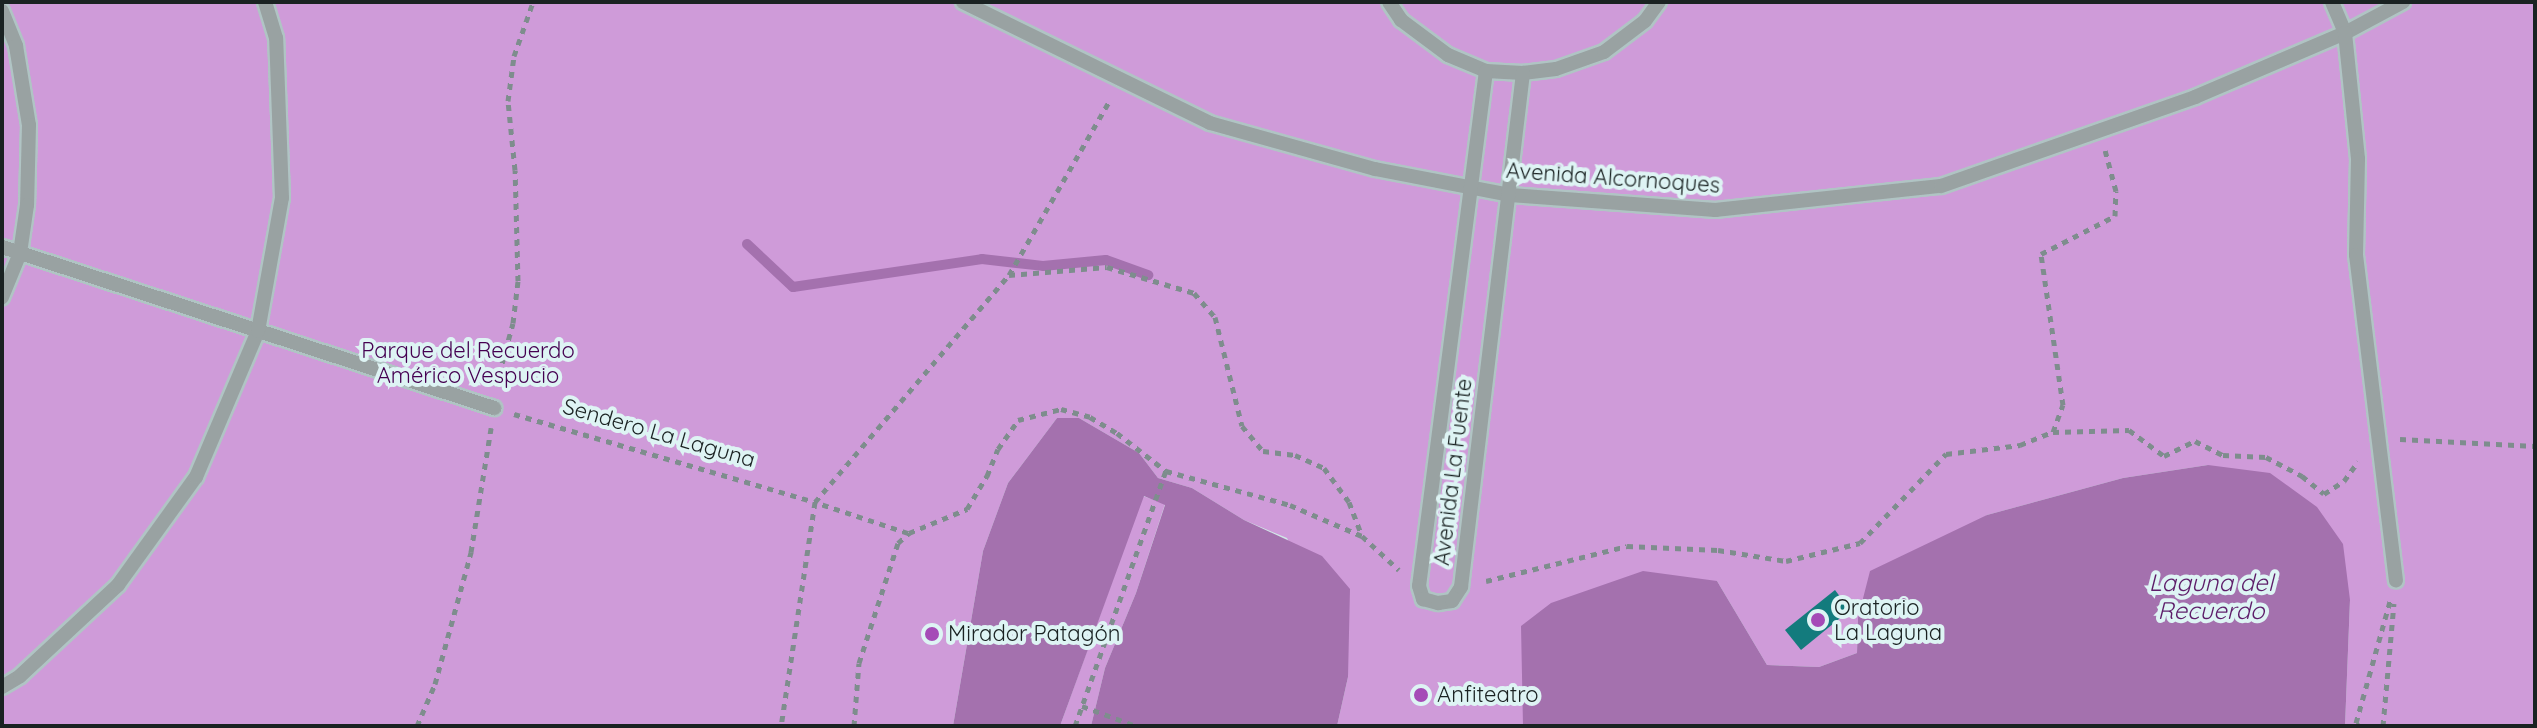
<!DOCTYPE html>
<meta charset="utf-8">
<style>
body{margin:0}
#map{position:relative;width:2537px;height:728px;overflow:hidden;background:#d1e7e7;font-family:Quicksand,sans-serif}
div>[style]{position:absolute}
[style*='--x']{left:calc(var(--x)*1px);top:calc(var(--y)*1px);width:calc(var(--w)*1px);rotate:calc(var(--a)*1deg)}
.green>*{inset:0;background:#cf9bd9}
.water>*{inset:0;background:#a471ae}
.stream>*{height:10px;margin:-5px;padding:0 5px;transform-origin:5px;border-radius:5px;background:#a471ae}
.building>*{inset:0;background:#137b7d}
.path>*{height:5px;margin-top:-2.5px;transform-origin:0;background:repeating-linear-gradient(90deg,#7e8d8d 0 6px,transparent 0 12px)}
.roads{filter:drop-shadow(2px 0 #b0c4c4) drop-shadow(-2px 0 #b0c4c4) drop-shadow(0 2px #b0c4c4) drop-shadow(0 -2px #b0c4c4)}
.service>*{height:14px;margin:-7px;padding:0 7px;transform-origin:7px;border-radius:7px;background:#99a2a2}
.dots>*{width:22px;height:22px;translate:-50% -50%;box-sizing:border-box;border:4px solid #def4f4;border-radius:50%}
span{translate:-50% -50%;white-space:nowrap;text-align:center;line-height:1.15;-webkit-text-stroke:8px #def4f4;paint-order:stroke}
.street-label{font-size:22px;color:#1a2222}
.park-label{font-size:22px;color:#450051}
.poi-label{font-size:22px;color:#1a2222}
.left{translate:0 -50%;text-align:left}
.water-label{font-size:24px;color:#5d1c69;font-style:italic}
.frame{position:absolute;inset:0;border:4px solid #1a2222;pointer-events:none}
</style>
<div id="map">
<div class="green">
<i style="clip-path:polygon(2px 2px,2535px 2px,2535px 726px,2345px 726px,2350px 600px,2208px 465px,2123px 478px,1987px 515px,1858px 618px,1857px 653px,1819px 667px,1767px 665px,1717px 581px,1525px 704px,1523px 726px,1337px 726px,1348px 677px,1287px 538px,1244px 520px,1192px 488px,1158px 478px,1139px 453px,1079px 418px,1057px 418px,1008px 483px,983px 551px,953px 726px,2px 726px)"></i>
<i style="clip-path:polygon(1143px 496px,1165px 504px,1136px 593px,1105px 668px,1091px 726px,1060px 726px)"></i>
</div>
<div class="water">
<i style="clip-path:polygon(1057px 418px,1079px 418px,1139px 453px,1158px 478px,1192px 488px,1244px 520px,1322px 556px,1350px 589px,1348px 677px,1337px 726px,1091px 726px,1105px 668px,1136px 593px,1165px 505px,1144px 496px,1060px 726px,953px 726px,983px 551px,1008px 483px)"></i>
<i style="clip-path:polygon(2208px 465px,2270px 473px,2317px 507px,2343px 544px,2350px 600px,2345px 726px,1523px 726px,1521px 626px,1551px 603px,1643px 571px,1717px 581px,1767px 665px,1819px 667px,1857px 653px,1858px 618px,1870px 571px,1987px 515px,2123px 478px)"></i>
</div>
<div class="stream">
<i style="--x:747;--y:244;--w:63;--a:43.1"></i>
<i style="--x:793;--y:287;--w:191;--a:-8.4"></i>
<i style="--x:982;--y:259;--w:61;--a:6.5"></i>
<i style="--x:1043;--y:266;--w:63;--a:-5.4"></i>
<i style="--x:1106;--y:260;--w:45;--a:19.7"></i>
</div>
<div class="building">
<i style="clip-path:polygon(1835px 590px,1850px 610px,1801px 650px,1785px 630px)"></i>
</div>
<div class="path">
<i style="--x:1009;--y:275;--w:98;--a:-4.7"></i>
<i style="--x:1107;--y:267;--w:91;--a:16.6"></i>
<i style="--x:1194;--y:293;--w:32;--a:49"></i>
<i style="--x:1215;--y:317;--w:112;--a:76.1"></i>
<i style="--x:1242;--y:426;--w:33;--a:50"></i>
<i style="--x:1263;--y:451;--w:32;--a:7"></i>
<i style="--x:1295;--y:455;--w:32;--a:24"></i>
<i style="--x:1324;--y:468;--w:42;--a:53.7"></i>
<i style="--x:1349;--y:502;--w:36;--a:69"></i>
<i style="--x:1362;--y:536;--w:50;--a:42.6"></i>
<i style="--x:496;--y:386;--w:65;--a:-74.9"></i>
<i style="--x:513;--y:323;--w:42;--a:-83.2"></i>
<i style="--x:518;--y:281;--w:111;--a:-91.5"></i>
<i style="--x:515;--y:170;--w:69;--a:-95.8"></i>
<i style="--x:508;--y:101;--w:45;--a:-82.4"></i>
<i style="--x:514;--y:56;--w:57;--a:-70.6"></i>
<i style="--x:514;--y:414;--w:314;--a:16.3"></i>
<i style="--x:815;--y:502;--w:227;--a:98.6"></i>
<i style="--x:2053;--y:432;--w:76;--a:-1.5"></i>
<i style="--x:2129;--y:430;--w:44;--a:36.6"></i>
<i style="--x:2164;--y:456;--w:34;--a:-26"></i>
<i style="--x:2195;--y:441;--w:31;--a:27"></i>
<i style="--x:2223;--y:455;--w:43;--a:2.7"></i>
<i style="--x:2266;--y:457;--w:41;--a:27.8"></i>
<i style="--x:2302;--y:476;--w:28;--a:39"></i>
<i style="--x:2324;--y:494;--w:24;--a:-33"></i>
<i style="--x:2344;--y:481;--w:24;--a:-54"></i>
<i style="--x:2400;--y:439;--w:135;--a:3"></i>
<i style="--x:908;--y:533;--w:98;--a:-161.6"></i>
<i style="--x:815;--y:502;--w:299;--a:-49.5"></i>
<i style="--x:1009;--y:275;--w:202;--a:-60"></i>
<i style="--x:1486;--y:581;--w:145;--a:-13.9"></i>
<i style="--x:1627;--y:546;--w:91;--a:2.5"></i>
<i style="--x:1718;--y:550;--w:69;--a:9.2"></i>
<i style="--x:1786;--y:561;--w:76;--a:-13.7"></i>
<i style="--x:1860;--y:543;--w:124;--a:-46"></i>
<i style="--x:1946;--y:454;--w:75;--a:-6.9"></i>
<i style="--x:2020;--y:445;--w:35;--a:-22"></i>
<i style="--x:2053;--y:432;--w:29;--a:-70"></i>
<i style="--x:2063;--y:405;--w:153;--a:-98.3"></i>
<i style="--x:2041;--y:254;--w:83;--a:-27.2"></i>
<i style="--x:2115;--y:216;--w:25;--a:-88"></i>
<i style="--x:2116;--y:191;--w:42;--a:-105"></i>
<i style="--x:1082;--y:706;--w:58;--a:20.3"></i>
<i style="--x:417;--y:726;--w:46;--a:-66.8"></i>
<i style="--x:435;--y:684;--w:137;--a:-74.7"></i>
<i style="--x:471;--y:552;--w:126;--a:-80.8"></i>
<i style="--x:854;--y:726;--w:63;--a:-85.5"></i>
<i style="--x:859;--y:663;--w:126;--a:-72"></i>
<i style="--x:898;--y:543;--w:15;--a:-42"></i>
<i style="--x:909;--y:533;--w:63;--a:-22.5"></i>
<i style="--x:967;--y:509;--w:39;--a:-59"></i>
<i style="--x:987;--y:476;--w:29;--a:-68"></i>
<i style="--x:998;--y:449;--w:35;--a:-55"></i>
<i style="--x:1018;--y:420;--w:44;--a:-14.3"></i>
<i style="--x:1061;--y:409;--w:30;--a:15"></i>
<i style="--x:1090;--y:417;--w:31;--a:31"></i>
<i style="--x:1117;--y:433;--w:62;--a:37.8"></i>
<i style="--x:1166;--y:471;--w:129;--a:15.3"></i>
<i style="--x:1290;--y:505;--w:78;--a:23.3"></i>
<i style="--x:1075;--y:726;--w:271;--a:-70.4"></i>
<i style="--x:2359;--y:726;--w:4;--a:-135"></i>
<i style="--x:2356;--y:723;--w:127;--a:-74.4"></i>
<i style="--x:2383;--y:726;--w:123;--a:-84.9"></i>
</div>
<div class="roads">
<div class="service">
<i style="--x:963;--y:2;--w:275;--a:26.1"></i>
<i style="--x:1210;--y:123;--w:171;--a:15.6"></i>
<i style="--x:1375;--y:169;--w:137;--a:10.9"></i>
<i style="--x:1510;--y:195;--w:206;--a:4.2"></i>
<i style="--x:1715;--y:210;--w:227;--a:-6.1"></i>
<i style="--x:1941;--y:186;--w:269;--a:-19.3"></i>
<i style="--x:2195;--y:97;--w:163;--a:-23.1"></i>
<i style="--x:2345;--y:33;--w:66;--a:-28.1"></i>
<i style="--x:1389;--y:2;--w:22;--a:56"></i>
<i style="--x:1401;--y:20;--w:59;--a:36.7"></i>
<i style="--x:1448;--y:55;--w:41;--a:22.8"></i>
<i style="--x:1486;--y:71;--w:37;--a:3"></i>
<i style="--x:1523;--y:73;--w:33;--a:-7"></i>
<i style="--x:1556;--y:69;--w:51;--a:-19.5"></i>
<i style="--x:1604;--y:52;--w:51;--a:-37.1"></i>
<i style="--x:1645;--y:21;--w:24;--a:-54"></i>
<i style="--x:2332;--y:2;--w:34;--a:67"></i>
<i style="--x:2345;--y:33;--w:127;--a:84.1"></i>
<i style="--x:2358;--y:159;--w:96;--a:91.2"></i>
<i style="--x:2356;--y:255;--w:328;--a:83"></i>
<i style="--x:2;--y:11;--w:38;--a:68"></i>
<i style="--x:16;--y:46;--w:80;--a:80.7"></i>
<i style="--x:29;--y:125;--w:80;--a:91.4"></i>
<i style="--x:27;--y:205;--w:49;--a:98.3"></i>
<i style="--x:20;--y:253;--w:48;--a:112.2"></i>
<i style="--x:1486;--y:71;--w:519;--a:97.41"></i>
<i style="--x:1419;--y:586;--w:14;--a:73"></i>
<i style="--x:1423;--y:599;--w:16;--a:15"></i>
<i style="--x:1438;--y:603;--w:14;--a:-8"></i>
<i style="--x:1452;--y:601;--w:17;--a:-57"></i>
<i style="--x:1461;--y:587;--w:518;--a:-83.12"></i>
<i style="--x:2;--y:247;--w:518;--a:18.12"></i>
<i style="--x:2;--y:687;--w:21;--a:-31"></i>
<i style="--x:20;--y:676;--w:134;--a:-42.9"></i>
<i style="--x:118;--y:585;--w:133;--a:-54.2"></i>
<i style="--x:196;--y:477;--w:159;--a:-67"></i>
<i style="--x:258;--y:331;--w:135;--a:-79.8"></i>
<i style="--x:282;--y:198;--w:160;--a:-92.1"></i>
<i style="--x:276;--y:38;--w:38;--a:-107"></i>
</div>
</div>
<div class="dots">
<i style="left:1818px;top:620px;background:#a54bb7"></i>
<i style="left:932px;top:634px;background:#a54bb7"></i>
<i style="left:1421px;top:695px;background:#a54bb7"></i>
</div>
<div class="street-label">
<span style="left:1613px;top:178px;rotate:4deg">Avenida Alcornoques</span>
<span style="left:659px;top:433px;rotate:16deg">Sendero La Laguna</span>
<span style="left:1453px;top:472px;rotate:-83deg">Avenida La Fuente</span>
</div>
<div class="park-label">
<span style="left:468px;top:363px">Parque del Recuerdo<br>Américo Vespucio</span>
</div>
<div class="poi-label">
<span class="left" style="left:1834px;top:620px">Oratorio<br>La Laguna</span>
<span class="left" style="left:948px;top:634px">Mirador Patagón</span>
<span class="left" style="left:1437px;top:695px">Anfiteatro</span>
</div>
<div class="water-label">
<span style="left:2211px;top:597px">Laguna del<br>Recuerdo</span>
</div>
<div class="frame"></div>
</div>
